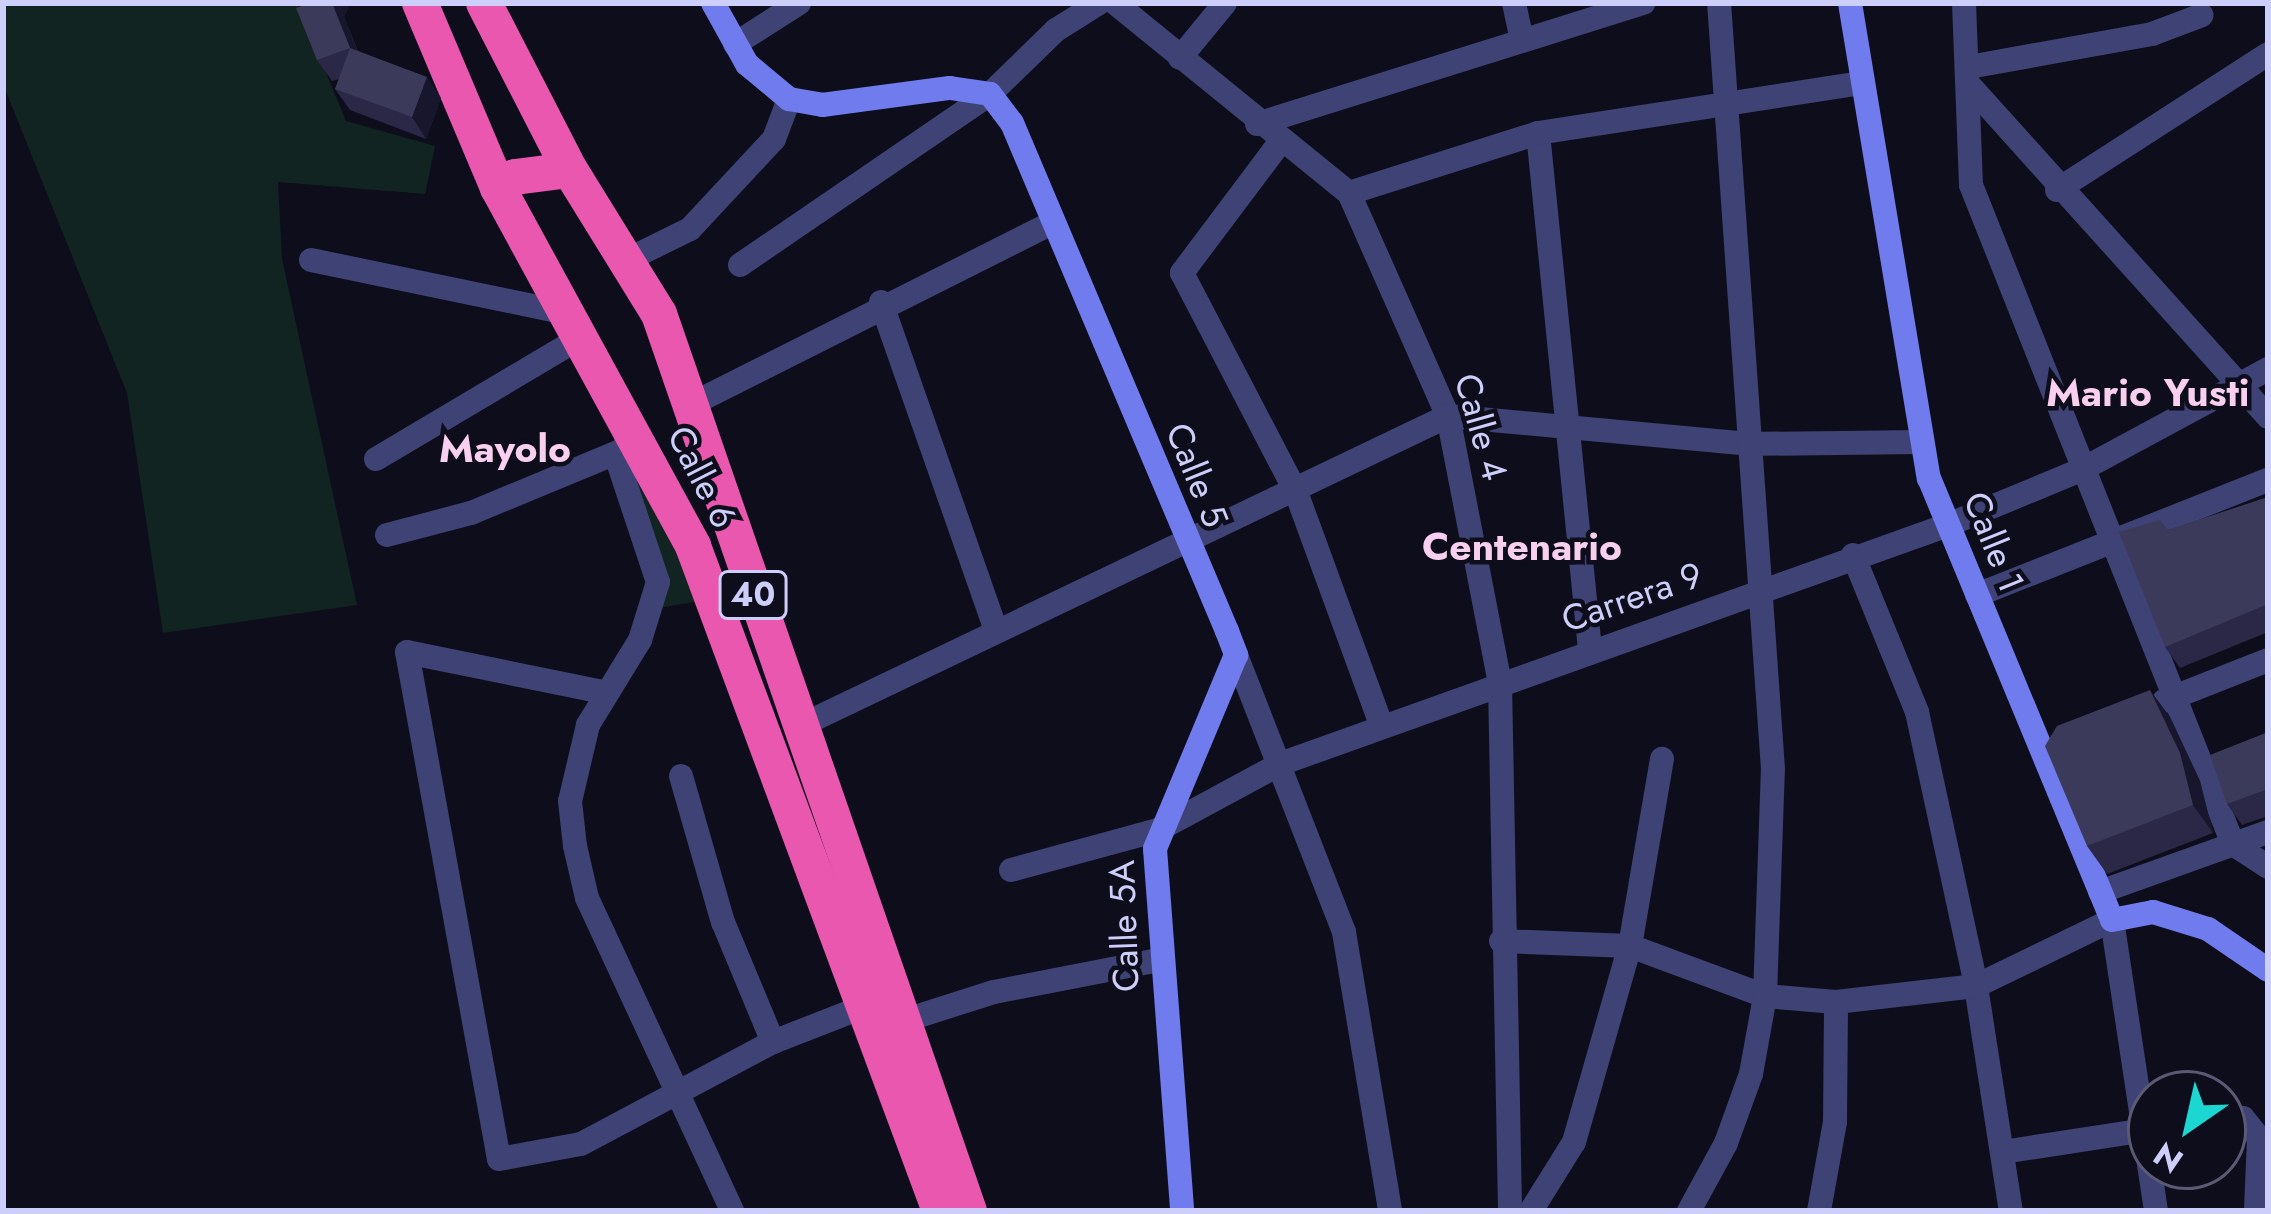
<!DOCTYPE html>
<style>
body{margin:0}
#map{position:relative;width:2271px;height:1214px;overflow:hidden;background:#0e0d1b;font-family:Jost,sans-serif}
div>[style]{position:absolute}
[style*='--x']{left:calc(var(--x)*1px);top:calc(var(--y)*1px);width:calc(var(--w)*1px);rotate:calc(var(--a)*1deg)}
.green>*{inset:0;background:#112421}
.street>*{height:24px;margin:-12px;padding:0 12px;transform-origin:12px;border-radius:12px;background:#3e4274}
.secondary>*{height:24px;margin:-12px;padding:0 12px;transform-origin:12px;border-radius:12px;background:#707ced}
.highway>*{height:36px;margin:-18px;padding:0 18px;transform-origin:18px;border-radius:18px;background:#e957af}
.wall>*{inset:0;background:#2a2846}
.shaded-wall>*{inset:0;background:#18162d}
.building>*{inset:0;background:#3c3a5a}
span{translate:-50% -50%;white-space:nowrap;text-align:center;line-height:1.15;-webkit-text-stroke:9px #0e0d1b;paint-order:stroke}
.shield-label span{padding:3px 9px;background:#0e0d1b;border:3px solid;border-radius:9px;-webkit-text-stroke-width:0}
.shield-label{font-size:33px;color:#cdcef9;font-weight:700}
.street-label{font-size:36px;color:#cdcef9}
.neighbourhood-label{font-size:39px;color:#f9cfef;font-weight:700}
.frame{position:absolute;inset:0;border:6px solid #cdcef9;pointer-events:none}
.north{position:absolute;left:2127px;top:1070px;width:120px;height:120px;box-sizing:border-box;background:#0e0d1b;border:3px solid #5a5a74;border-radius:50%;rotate:214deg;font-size:33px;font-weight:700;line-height:48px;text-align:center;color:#cdcef9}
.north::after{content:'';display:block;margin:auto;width:42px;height:54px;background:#1cd6d2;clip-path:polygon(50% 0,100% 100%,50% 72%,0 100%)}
</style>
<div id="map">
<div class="green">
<i style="clip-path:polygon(3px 3px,297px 3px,346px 121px,435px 146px,425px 194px,278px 182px,282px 259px,357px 605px,163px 633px,127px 393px,3px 84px)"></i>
<i style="clip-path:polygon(621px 443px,706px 609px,693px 602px,653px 609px)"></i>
</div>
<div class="street">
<i style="--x:1115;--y:3;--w:301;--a:39.1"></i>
<i style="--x:1349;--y:193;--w:244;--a:66.1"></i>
<i style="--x:1448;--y:416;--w:272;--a:79"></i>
<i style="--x:1500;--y:683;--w:528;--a:88.91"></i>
<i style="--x:1514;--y:3;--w:35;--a:78"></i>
<i style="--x:1964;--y:3;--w:182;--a:87.8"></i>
<i style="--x:1971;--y:185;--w:709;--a:68.32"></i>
<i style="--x:2233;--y:844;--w:42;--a:33.3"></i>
<i style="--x:735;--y:44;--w:76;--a:-32.6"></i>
<i style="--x:1180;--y:58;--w:71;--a:-50.7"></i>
<i style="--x:1969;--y:67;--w:186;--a:-10.2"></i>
<i style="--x:2152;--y:34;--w:53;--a:-20.8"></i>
<i style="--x:1971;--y:87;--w:444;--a:48"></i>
<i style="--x:1257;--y:124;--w:405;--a:-17.4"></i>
<i style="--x:1538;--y:133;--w:519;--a:84.25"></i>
<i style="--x:1281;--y:141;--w:165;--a:126.9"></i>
<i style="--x:1182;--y:273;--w:247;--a:62.5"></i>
<i style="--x:1296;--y:492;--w:250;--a:69.9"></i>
<i style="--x:2057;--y:190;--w:251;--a:-32.8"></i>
<i style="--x:1349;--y:193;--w:198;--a:-17.6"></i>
<i style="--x:1538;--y:133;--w:328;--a:-8.8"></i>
<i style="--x:629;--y:259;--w:68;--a:-26.2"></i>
<i style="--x:690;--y:229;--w:123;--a:-47"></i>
<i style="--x:774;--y:139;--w:43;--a:-69.4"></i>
<i style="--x:311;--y:260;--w:262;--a:11.7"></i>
<i style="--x:740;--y:265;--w:303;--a:-34.4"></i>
<i style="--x:990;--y:94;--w:92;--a:-44.1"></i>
<i style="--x:1056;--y:30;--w:51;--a:-32.1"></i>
<i style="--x:881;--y:302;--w:349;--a:70.7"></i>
<i style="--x:686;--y:407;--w:410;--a:-26.7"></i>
<i style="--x:632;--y:433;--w:30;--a:120"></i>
<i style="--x:617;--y:459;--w:130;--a:71.6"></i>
<i style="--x:658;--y:582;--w:61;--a:107.2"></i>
<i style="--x:640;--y:640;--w:100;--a:121.5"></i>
<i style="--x:588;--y:725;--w:78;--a:103.3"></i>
<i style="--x:570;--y:801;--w:45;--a:83.7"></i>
<i style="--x:575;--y:846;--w:53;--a:77"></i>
<i style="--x:587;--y:898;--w:345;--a:65.1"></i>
<i style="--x:376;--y:459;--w:237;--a:-30.7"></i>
<i style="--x:387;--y:535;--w:87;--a:-14.7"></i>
<i style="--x:471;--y:513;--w:159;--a:-22.5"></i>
<i style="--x:1853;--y:555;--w:170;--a:67.8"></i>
<i style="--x:1917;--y:712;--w:280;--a:77.8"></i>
<i style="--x:1976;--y:986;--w:228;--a:81.2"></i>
<i style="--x:1977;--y:595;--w:313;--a:-21.6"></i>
<i style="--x:1236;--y:655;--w:297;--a:68.7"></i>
<i style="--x:1344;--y:932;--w:283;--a:80.6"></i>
<i style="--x:603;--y:692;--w:200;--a:-168.5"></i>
<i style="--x:407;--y:652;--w:515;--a:79.72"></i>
<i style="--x:499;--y:1159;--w:83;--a:-10.4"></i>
<i style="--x:581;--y:1144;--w:217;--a:-28"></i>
<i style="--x:773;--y:1042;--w:97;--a:-21.3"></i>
<i style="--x:2164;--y:701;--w:112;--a:-21.5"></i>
<i style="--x:800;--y:726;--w:718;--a:-25.57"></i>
<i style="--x:1448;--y:416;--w:302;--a:5.3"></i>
<i style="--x:1749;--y:444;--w:172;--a:-0.7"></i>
<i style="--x:681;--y:776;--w:152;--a:74"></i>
<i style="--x:723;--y:922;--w:130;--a:67.4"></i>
<i style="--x:1011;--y:870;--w:152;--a:-15.2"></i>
<i style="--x:1158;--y:830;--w:139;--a:-28.4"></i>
<i style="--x:1280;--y:764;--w:709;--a:-19.69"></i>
<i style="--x:1948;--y:525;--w:144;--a:-22.5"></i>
<i style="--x:2081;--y:470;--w:213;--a:-28.4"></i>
<i style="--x:2100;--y:892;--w:178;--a:-19.7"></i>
<i style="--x:1501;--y:941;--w:129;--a:2.2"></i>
<i style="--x:1630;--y:946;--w:144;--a:20.3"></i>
<i style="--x:1765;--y:996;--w:71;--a:4.8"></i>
<i style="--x:1836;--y:1002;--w:141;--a:-6.5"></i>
<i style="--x:1976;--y:986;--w:151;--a:-25.9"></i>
<i style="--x:2112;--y:920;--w:294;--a:81.4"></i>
<i style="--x:906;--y:1020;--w:92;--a:-17.7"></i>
<i style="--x:994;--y:992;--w:167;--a:-11"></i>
<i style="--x:2223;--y:1118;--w:20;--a:0"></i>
<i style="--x:2243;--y:1118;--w:26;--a:51"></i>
<i style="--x:2259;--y:1138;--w:73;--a:92.4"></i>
<i style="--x:2003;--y:1152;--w:150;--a:-8.8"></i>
<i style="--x:1531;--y:1211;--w:81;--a:-58.1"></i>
<i style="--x:1574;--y:1142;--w:204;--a:-74.1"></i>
<i style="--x:1630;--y:946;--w:190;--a:-80.3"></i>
<i style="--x:1689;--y:1211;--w:77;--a:-61.4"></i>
<i style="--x:1726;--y:1143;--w:73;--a:-70.1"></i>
<i style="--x:1751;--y:1074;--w:79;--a:-79.8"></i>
<i style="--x:1765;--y:996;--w:227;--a:-88"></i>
<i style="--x:1773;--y:769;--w:768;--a:-94.03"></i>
<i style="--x:1819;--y:1211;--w:90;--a:-79.8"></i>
<i style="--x:1835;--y:1122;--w:120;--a:-89.5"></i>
</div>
<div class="secondary">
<i style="--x:713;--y:3;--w:70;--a:60.9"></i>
<i style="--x:747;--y:64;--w:55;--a:39.8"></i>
<i style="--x:789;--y:99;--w:34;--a:10"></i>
<i style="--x:822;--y:105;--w:129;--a:-7.6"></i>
<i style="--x:950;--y:88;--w:40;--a:8.5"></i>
<i style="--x:990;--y:94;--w:36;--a:53"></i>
<i style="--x:1012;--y:123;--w:552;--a:67.06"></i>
<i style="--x:1227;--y:631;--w:26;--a:69"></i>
<i style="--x:1236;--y:655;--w:210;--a:112.7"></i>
<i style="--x:1155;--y:849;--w:363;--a:85.7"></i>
<i style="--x:1850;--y:3;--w:482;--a:80.6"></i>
<i style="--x:1929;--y:478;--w:478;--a:67.5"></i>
<i style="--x:2112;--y:920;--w:42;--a:-11"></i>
<i style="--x:2153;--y:912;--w:58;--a:17.2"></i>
<i style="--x:2208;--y:929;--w:73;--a:34.3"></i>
</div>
<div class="highway">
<i style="--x:420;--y:3;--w:201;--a:67.1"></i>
<i style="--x:498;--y:188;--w:408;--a:61.4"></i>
<i style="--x:693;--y:546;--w:709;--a:69.62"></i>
<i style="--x:484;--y:3;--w:188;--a:62.8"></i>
<i style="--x:570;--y:170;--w:169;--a:58.3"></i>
<i style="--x:659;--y:314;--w:949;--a:70.94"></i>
<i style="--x:498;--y:188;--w:20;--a:-33"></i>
<i style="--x:515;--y:177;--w:55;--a:-7.3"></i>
</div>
<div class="wall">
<i style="clip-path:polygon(307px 3px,350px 3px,344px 17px,358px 51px,441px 98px,426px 139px,350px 110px,335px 89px,339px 79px,332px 81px,317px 60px)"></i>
<i style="clip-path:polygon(2268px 497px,2268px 632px,2180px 668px,2165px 647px,2168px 530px)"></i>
<i style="clip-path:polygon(2170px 717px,2200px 781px,2213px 833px,2107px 874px,2087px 846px)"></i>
<i style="clip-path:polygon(2268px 732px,2268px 816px,2242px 825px,2227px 804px)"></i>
</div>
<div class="shaded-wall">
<i style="clip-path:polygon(332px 3px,350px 3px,344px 17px,365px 70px,350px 48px)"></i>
<i style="clip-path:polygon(427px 77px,441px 98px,426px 139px,412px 117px)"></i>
<i style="clip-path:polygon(2150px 690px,2170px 717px,2200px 781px,2213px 833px,2193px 805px)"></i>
</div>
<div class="building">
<i style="clip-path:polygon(310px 3px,332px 3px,350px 48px,317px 60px,296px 8px)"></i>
<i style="clip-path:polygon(350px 48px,427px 77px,412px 117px,335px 89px)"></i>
<i style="clip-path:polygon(2268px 497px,2268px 604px,2165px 647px,2119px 532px,2160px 520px,2168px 530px)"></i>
<i style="clip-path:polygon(2150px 690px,2180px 753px,2193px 805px,2087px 846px,2045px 746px,2057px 726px)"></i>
<i style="clip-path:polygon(2268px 732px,2268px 789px,2227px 804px,2210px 755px)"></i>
</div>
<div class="shield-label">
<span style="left:753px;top:595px">40</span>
</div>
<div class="street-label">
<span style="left:1481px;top:427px;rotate:74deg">Calle 4</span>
<span style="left:1197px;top:475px;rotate:68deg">Calle 5</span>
<span style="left:702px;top:477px;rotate:63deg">Calle 6</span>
<span style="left:1994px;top:542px;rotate:68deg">Calle 1</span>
<span style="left:1632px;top:597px;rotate:-19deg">Carrera 9</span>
<span style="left:1124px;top:926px;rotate:-92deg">Calle 5A</span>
</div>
<div class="neighbourhood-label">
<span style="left:2148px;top:393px">Mario Yusti</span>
<span style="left:505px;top:449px">Mayolo</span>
<span style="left:1522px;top:547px">Centenario</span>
</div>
<div class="frame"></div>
<div class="north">N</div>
</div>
